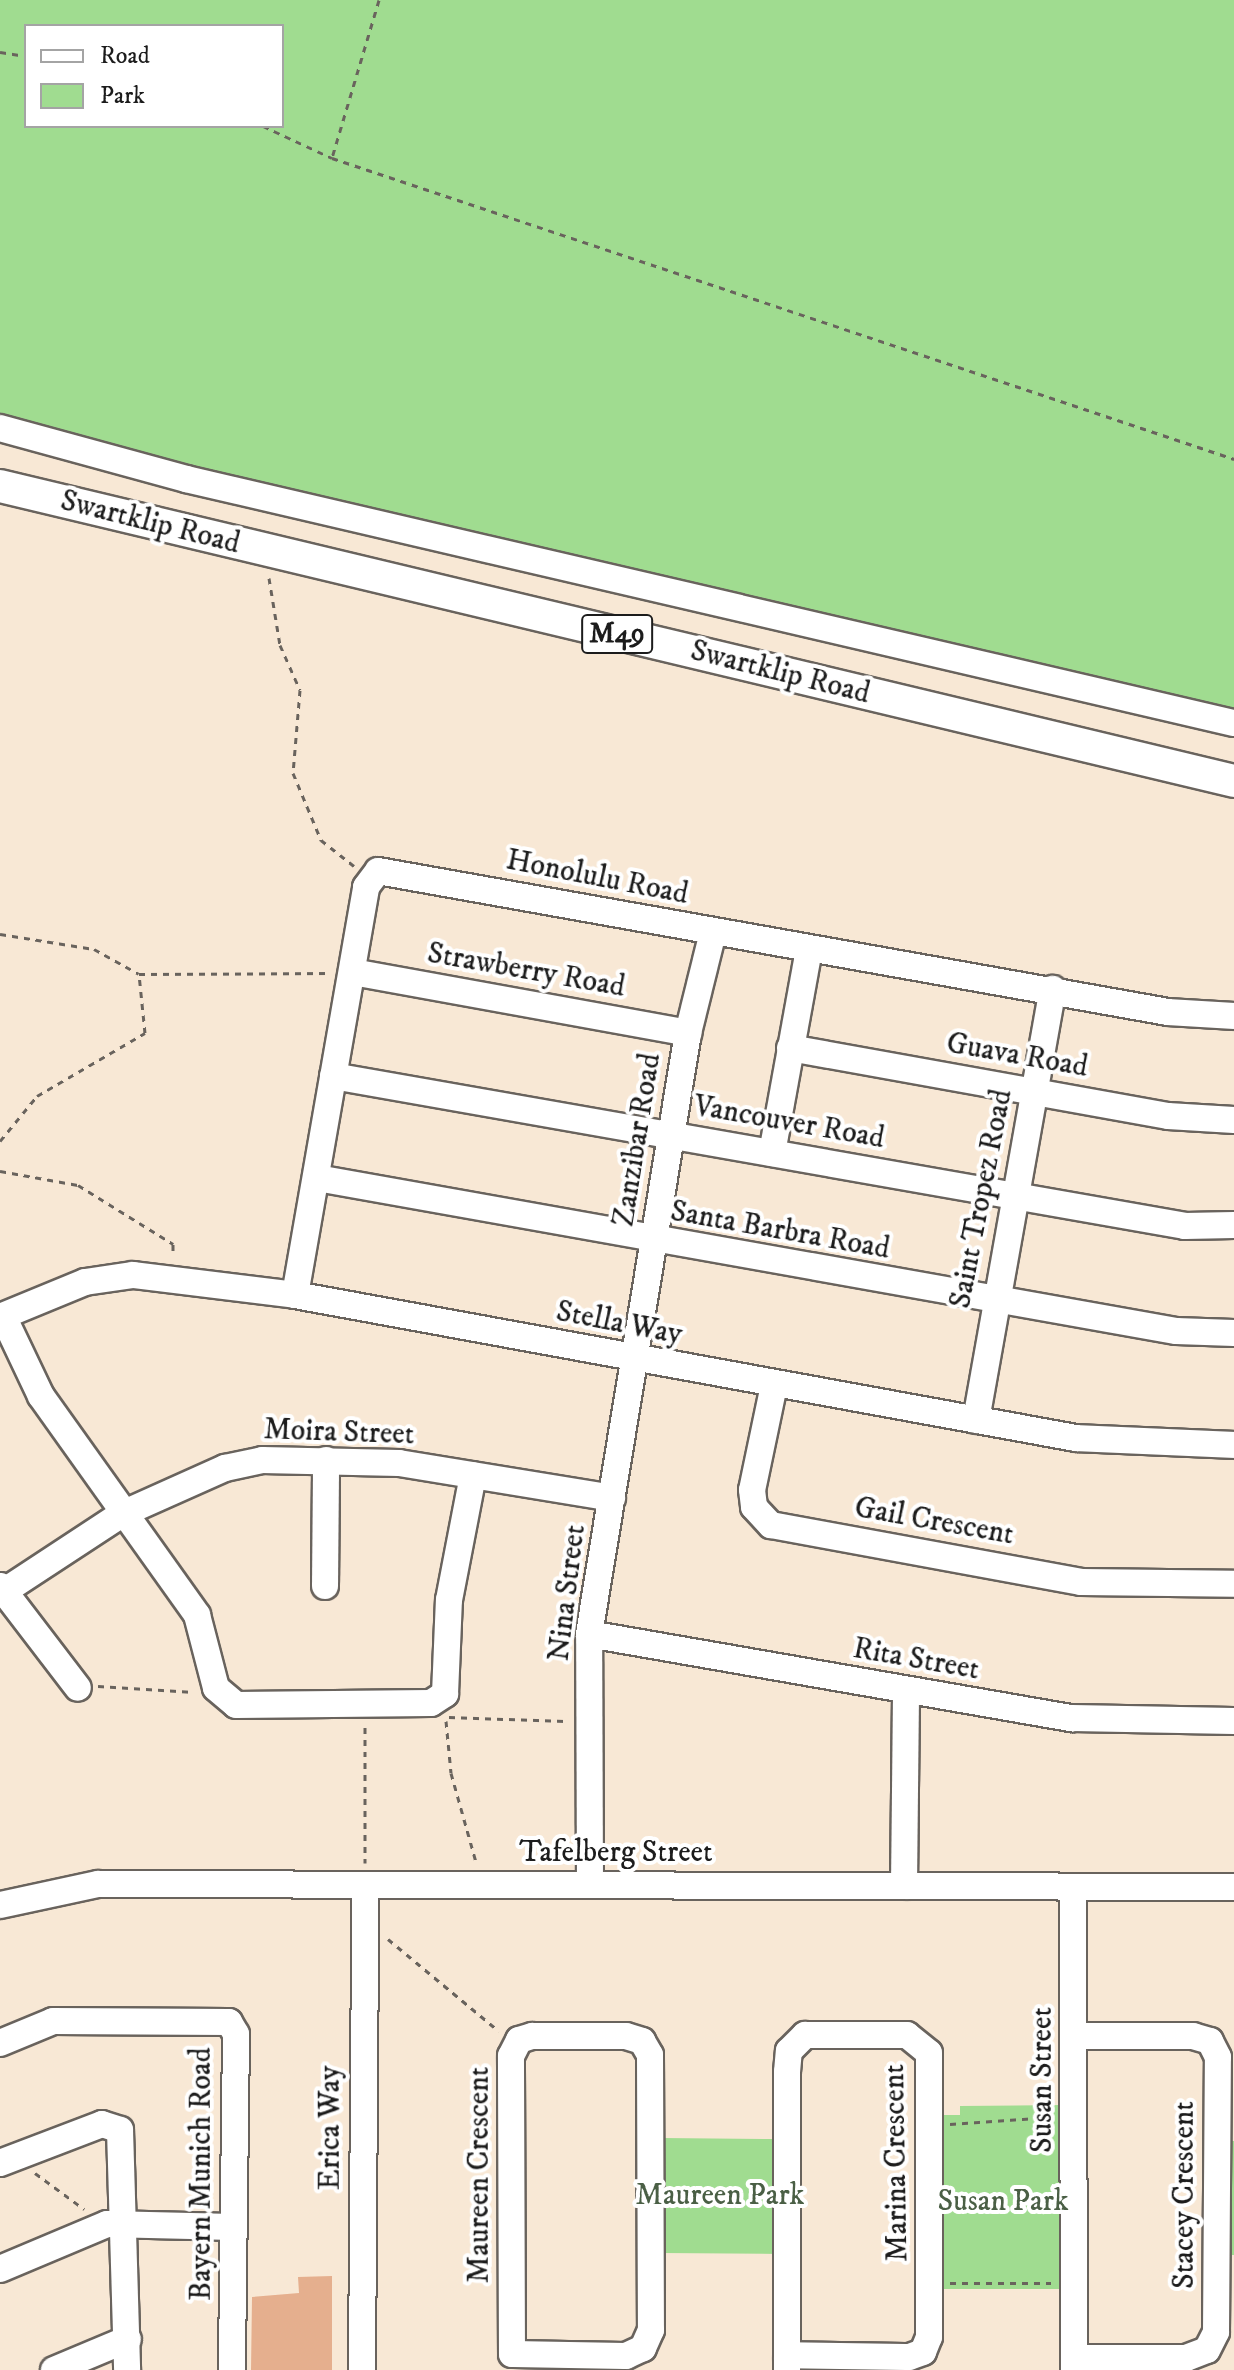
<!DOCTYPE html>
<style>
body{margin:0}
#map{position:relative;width:1234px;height:2370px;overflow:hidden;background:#f8e8d5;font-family:"IM FELL DW Pica",serif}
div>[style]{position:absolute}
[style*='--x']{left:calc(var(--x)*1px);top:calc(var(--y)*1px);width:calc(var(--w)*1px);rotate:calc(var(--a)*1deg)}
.green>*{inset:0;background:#a0dc90}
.building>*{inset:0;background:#e5af8e}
.path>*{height:3px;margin-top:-1.5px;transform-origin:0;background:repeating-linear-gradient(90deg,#69635d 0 6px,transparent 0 12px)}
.roads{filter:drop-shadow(2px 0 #69635d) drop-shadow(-2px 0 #69635d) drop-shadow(0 2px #69635d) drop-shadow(0 -2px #69635d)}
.minor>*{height:26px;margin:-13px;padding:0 13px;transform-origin:13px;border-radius:13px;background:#fff}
.major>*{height:32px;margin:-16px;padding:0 16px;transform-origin:16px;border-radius:16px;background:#fff}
span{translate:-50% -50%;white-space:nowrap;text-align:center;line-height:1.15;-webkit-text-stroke:8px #fff;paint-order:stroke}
.shield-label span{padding:2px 6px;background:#fff;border:2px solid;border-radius:6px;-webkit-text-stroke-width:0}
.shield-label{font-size:28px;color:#1c1c1c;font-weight:700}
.street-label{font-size:30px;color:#1c1c1c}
.park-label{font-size:30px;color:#4a5f45}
.legend{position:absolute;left:24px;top:24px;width:260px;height:104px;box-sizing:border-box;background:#fff;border:2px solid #a4a4a4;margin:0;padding:10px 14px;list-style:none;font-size:24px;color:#1c1c1c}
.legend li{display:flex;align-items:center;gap:16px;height:40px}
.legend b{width:40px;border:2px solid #a4a4a4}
</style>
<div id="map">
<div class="green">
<i style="clip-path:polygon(evenodd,0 0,1234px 0,1234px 728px,0 435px,0 0,26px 26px,282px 26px,282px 126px,26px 126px,26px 26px)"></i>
<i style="clip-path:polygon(1063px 2105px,1063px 2289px,943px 2289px,943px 2115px,960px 2115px,960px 2106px)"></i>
<i style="clip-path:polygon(662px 2138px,776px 2139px,779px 2254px,661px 2253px)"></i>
<i style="clip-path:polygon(1229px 2141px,1234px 2141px,1234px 2255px,1228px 2255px)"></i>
</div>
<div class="building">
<i style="clip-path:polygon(332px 2276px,332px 2370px,251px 2370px,252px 2297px,299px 2293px,298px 2277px)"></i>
</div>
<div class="path">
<i style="--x:379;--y:0;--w:165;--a:106.6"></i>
<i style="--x:332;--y:158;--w:951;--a:18.45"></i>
<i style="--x:0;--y:52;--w:26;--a:9"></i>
<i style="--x:263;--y:126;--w:76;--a:24.9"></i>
<i style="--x:269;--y:578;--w:68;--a:80.7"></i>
<i style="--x:280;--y:645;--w:49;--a:66"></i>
<i style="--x:300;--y:690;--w:83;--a:94.8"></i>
<i style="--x:293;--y:773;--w:73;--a:67.3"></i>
<i style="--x:321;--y:840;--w:42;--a:38.2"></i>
<i style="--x:0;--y:934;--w:95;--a:9.1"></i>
<i style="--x:94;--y:949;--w:51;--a:29.1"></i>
<i style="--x:139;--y:974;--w:191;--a:-0.3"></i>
<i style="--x:0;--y:1141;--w:58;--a:-50.6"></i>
<i style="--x:37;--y:1096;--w:125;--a:-30.3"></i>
<i style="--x:145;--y:1033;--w:59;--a:-95.8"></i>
<i style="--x:0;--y:1171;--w:79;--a:10.2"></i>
<i style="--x:78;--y:1185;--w:112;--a:31.8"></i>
<i style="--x:173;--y:1244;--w:12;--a:90"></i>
<i style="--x:98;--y:1686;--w:96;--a:3.6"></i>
<i style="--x:449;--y:1717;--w:116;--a:2"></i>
<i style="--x:446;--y:1721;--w:52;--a:84.5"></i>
<i style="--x:451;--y:1773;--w:92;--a:74.3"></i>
<i style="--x:365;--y:1727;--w:136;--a:90"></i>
<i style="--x:388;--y:1939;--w:144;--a:39.7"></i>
<i style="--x:950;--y:2124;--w:100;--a:-4"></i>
<i style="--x:35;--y:2173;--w:61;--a:36.3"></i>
<i style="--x:950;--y:2283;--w:101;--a:0"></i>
</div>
<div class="roads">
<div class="minor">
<i style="--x:0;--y:428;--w:193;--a:15.3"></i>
<i style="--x:186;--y:479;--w:1076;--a:13.11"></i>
<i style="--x:353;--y:972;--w:341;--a:10.3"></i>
<i style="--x:790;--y:1048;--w:384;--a:10.2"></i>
<i style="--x:1168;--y:1116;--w:66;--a:3.5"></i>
<i style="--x:333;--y:1076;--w:865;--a:9.98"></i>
<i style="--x:1185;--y:1226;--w:49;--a:-1.2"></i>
<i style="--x:772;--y:1153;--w:207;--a:-79.7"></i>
<i style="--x:317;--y:1178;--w:873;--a:10.1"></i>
<i style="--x:1176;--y:1331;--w:58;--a:2"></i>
<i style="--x:295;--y:1295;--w:414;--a:-80.1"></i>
<i style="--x:366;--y:887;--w:20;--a:-53"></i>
<i style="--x:378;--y:871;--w:802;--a:10.12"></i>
<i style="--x:1168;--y:1012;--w:66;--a:3.5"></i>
<i style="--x:3;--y:1316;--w:89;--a:64.6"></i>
<i style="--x:41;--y:1396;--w:269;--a:54.5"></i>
<i style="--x:197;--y:1615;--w:75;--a:75.4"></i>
<i style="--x:216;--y:1688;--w:26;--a:40"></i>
<i style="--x:236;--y:1705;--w:195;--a:-0.6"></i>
<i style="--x:431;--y:1703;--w:17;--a:-33"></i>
<i style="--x:445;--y:1694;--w:94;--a:-87.6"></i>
<i style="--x:449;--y:1600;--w:127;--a:-79.1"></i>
<i style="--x:0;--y:1317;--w:92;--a:-22.4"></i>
<i style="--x:85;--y:1282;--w:49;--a:-8.3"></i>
<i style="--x:133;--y:1275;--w:163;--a:7"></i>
<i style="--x:295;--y:1295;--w:794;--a:10.38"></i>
<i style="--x:1076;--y:1438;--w:158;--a:2.5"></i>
<i style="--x:774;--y:1385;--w:107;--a:101.8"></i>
<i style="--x:752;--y:1490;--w:17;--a:83"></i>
<i style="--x:754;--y:1507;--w:25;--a:47"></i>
<i style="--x:771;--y:1525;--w:315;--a:10.4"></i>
<i style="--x:1081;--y:1582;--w:153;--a:0.7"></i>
<i style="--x:976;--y:1420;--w:438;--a:-79.9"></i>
<i style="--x:0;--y:1586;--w:128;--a:52.6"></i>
<i style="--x:325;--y:1586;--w:126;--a:-89.5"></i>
<i style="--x:0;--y:1594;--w:146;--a:-33.3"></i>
<i style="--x:122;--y:1514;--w:113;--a:-24.1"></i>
<i style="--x:225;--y:1468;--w:38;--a:-12"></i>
<i style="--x:262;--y:1460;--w:137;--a:1.3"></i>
<i style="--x:399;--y:1463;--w:216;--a:9.3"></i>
<i style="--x:589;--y:1634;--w:490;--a:9.9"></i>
<i style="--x:1072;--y:1718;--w:162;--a:1.1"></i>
<i style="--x:590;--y:1885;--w:251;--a:-90.2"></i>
<i style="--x:589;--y:1634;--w:609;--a:-80.65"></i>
<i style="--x:688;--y:1033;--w:104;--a:-76.1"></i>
<i style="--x:904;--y:1886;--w:195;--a:-89.4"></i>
<i style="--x:1073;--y:1887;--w:483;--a:89.9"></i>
<i style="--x:0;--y:1905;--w:100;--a:-12.1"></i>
<i style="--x:98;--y:1884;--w:1136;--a:0.15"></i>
<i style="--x:532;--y:2036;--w:94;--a:0"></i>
<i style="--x:626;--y:2036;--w:17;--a:17"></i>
<i style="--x:642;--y:2041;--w:16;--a:60"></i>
<i style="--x:650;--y:2055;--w:275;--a:89.8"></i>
<i style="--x:651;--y:2330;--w:20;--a:114"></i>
<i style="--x:643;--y:2348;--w:19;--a:155"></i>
<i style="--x:626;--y:2356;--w:114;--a:-179"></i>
<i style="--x:512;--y:2354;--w:298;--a:-90.2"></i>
<i style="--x:511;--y:2056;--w:18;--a:-63"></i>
<i style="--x:519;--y:2040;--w:14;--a:-17"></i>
<i style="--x:0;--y:2043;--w:57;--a:-22.5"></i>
<i style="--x:53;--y:2021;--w:176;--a:0.3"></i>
<i style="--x:229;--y:2022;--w:14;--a:60"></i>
<i style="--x:236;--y:2034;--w:336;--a:90.7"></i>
<i style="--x:0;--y:2163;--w:109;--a:-20.9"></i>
<i style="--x:102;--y:2124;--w:19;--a:18"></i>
<i style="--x:120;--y:2130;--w:240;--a:88.3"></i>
<i style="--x:0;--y:2269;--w:116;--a:-22.8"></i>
<i style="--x:107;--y:2224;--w:126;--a:1.4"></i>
<i style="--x:1074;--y:2358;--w:112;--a:0"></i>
<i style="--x:1186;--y:2358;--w:22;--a:-21"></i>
<i style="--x:1207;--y:2350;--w:20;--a:-63"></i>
<i style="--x:1216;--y:2332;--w:275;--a:-89.6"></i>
<i style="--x:1218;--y:2057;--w:18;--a:-117"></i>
<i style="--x:1210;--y:2041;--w:18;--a:-164"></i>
<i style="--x:1193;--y:2036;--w:117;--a:180"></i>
<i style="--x:54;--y:2370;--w:80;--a:-22.7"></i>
<i style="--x:362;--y:2370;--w:484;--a:-89.6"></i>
<i style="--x:787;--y:2370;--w:298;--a:-90"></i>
<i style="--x:787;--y:2072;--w:21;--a:-85"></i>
<i style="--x:789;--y:2051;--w:23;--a:-45"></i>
<i style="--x:805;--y:2035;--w:102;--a:0"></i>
<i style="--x:907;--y:2035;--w:28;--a:39"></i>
<i style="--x:929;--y:2053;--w:284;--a:90"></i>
<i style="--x:929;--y:2337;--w:16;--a:112"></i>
<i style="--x:923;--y:2352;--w:15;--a:160"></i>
<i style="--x:909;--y:2357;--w:122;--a:-179.1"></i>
</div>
<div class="major">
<i style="--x:0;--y:486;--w:1269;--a:13.44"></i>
</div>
</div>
<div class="shield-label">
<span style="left:617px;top:634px">M49</span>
</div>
<div class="street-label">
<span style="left:150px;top:523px;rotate:14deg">Swartklip Road</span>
<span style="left:780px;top:673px;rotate:14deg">Swartklip Road</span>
<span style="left:597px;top:878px;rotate:11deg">Honolulu Road</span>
<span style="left:526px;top:971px;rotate:10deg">Strawberry Road</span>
<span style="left:1017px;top:1056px;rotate:10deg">Guava Road</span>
<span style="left:789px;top:1123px;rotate:10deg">Vancouver Road</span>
<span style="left:638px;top:1140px;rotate:-81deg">Zanzibar Road</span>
<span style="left:982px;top:1199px;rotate:-79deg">Saint Tropez Road</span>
<span style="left:780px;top:1231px;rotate:10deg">Santa Barbra Road</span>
<span style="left:619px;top:1324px;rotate:11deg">Stella Way</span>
<span style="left:339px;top:1433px;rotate:2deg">Moira Street</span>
<span style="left:934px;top:1522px;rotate:10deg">Gail Crescent</span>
<span style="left:568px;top:1593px;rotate:-83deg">Nina Street</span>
<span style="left:916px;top:1660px;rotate:10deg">Rita Street</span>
<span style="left:616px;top:1853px">Tafelberg Street</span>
<span style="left:1043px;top:2080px;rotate:-90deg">Susan Street</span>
<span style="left:331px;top:2128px;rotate:-90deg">Erica Way</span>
<span style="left:897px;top:2163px;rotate:-91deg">Marina Crescent</span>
<span style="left:202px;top:2174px;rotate:-90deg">Bayern Munich Road</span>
<span style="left:480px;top:2175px;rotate:-90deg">Maureen Crescent</span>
<span style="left:1185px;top:2195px;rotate:-90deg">Stacey Crescent</span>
</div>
<div class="park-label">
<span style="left:720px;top:2196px">Maureen Park</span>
<span style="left:1003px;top:2202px">Susan Park</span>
</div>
<ul class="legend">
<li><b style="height:10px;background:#fff"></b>Road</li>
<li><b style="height:22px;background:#a0dc90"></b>Park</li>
</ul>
</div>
